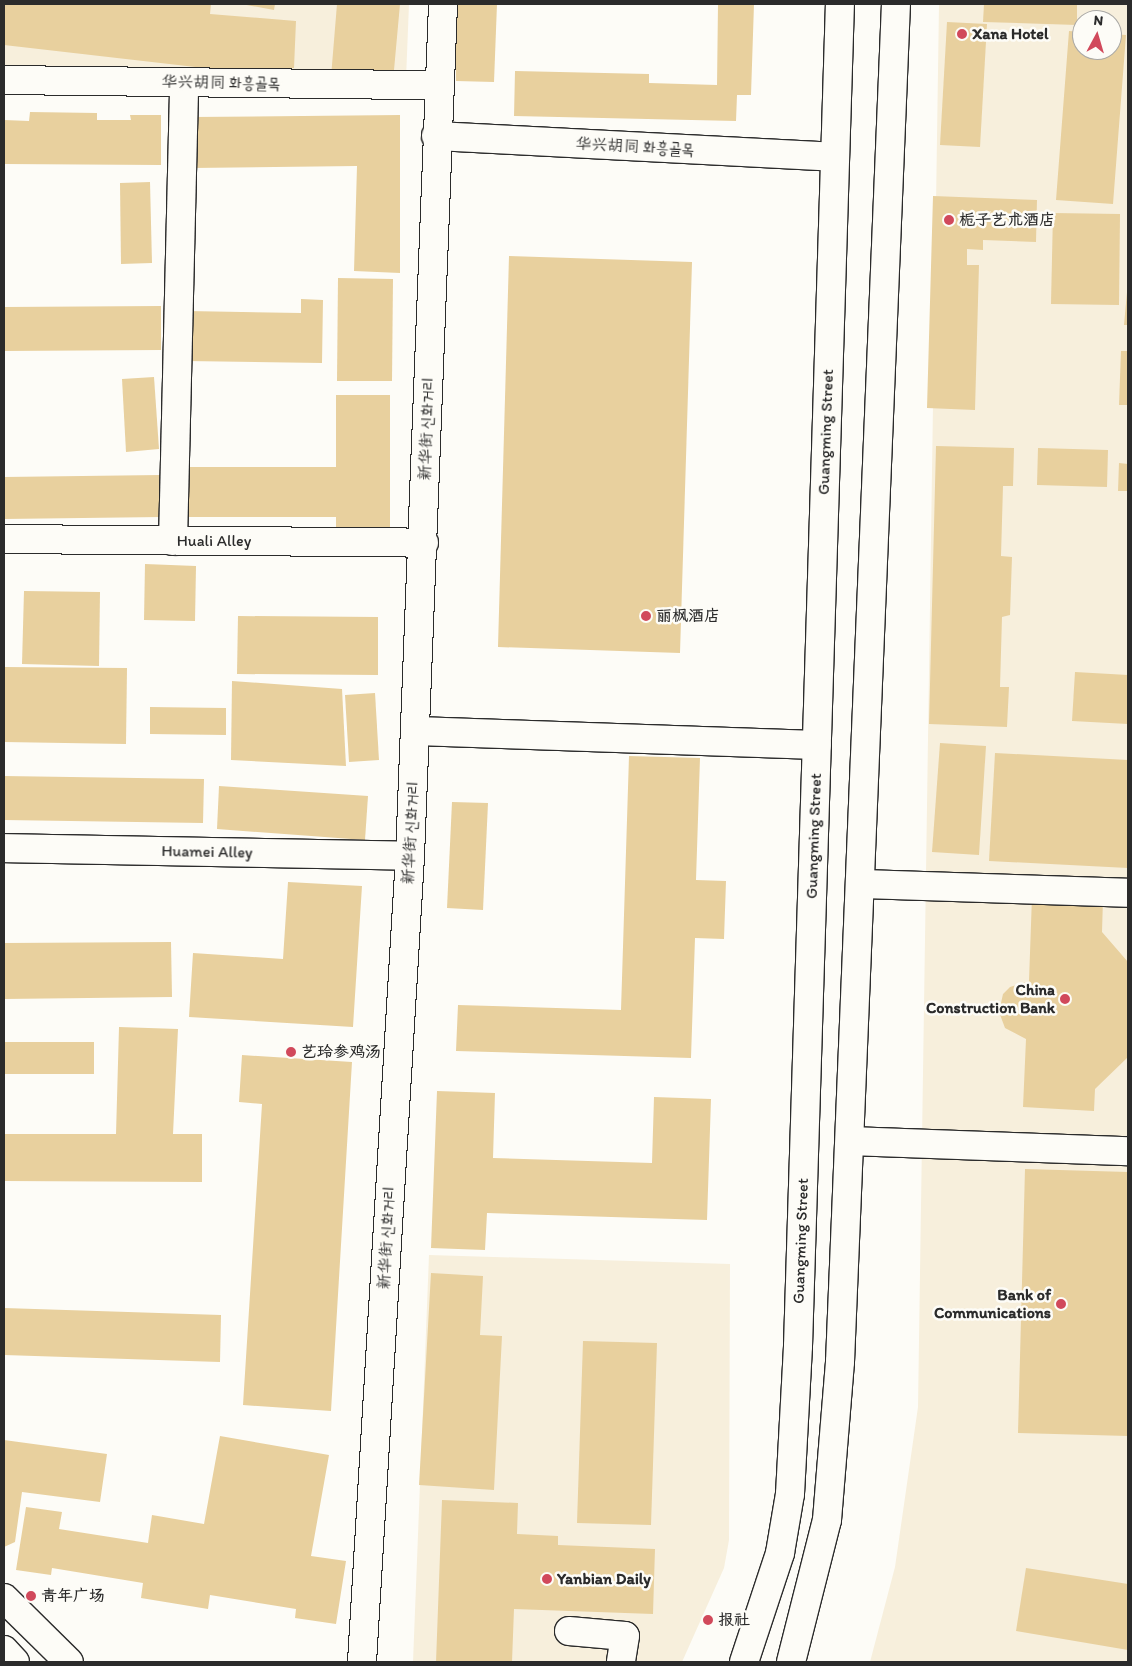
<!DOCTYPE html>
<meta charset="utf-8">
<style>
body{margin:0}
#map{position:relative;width:1132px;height:1666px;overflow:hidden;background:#fdfcf7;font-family:Itim,"LXGW WenKai TC","Poor Story",sans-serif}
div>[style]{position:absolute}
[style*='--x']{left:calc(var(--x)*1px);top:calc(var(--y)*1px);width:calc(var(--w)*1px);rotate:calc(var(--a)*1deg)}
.built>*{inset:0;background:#f7efdc}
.building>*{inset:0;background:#e8d09e}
.roads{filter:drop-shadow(1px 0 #2b2b2b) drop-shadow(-1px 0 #2b2b2b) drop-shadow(0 1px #2b2b2b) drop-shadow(0 -1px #2b2b2b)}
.minor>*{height:28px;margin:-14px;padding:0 14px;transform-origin:14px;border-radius:14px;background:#fdfcf7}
.major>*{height:28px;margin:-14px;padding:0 14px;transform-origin:14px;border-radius:14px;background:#fdfcf7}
.dots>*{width:14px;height:14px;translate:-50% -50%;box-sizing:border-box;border:2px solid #fdfcf7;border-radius:50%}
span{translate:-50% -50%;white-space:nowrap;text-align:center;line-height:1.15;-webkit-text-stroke:5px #fdfcf7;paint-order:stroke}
.poi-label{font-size:16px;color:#2b2b2b;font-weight:700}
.left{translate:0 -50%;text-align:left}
.right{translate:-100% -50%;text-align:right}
.street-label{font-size:16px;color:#2b2b2b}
.frame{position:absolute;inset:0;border:5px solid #2b2b2b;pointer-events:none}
.north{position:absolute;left:1072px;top:10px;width:50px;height:50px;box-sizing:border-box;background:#fdfcf7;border:1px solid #a9a8a5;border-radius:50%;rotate:6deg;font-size:14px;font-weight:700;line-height:20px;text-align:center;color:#2b2b2b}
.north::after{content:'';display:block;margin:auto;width:18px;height:22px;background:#d1495b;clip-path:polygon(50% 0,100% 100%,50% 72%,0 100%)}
</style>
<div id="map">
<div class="built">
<i style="clip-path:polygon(4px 4px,409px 4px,406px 79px,4px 72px)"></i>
<i style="clip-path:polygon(evenodd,939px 4px,1128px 4px,1128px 1662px,870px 1662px,895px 1567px,918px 1407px,939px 4px,1082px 20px,1112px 20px,1112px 50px,1082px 50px,1082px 20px)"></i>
<i style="clip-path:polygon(429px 1255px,730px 1264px,729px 1540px,724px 1568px,682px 1662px,413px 1662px)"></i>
</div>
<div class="building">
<i style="clip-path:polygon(4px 4px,211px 4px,210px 14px,296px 21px,294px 68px,204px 68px,4px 45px)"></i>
<i style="clip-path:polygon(241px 4px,275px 4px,274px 10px)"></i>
<i style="clip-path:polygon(337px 4px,400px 4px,393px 81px,331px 77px)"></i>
<i style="clip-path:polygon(455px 4px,497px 4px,494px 82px,456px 81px)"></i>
<i style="clip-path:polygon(718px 4px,754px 4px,751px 95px,737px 95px,736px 121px,514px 116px,515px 71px,649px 74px,649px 83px,717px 85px)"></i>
<i style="clip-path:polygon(984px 4px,1077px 4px,1077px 25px,983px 22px)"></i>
<i style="clip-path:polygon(947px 22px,987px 24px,980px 147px,940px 145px)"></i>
<i style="clip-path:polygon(1069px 31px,1082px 32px,1082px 50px,1112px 50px,1112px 34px,1126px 35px,1113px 204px,1056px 200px)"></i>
<i style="clip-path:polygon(30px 112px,97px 113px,97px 120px,131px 120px,130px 115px,161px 115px,161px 165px,4px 164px,4px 120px,29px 121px)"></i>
<i style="clip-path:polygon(400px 115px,400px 273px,354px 271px,357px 166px,192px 168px,192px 117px)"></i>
<i style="clip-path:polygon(150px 182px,152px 263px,121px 264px,120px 183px)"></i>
<i style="clip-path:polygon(933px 196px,1037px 200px,1036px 242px,983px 240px,983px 250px,967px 249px,967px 265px,979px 265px,975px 410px,927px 408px)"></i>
<i style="clip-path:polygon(1053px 213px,1120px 214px,1119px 305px,1051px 304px)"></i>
<i style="clip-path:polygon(509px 256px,692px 262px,680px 653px,498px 647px)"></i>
<i style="clip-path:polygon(338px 278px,393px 279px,392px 381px,337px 381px)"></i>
<i style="clip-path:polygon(1127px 292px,1128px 292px,1128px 325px,1124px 325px)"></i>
<i style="clip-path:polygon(301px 299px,323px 300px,322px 363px,186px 361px,187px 311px,301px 313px)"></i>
<i style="clip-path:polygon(161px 306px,161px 350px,4px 351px,4px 307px)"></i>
<i style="clip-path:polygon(1121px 351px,1128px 351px,1128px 405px,1119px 405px)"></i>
<i style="clip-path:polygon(154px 377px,159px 449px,126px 452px,122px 379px)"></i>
<i style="clip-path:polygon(336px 395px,390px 395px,390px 531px,336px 531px,336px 517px,184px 517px,184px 467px,336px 467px)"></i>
<i style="clip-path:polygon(936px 446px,1014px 448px,1013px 486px,1003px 486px,1001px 556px,1012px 557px,1010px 615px,1002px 617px,1000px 687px,1009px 687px,1007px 727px,929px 724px)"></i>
<i style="clip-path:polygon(1038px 448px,1108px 450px,1107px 487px,1037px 485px)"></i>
<i style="clip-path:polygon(1119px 463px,1128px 464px,1128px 491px,1118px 491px)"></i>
<i style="clip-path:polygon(160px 475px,161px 517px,4px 519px,4px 477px)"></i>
<i style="clip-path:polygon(145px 564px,196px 566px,195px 621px,144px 620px)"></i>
<i style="clip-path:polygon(24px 591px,100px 592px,99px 666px,22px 664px)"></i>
<i style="clip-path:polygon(238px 616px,378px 617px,378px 675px,237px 674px)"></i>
<i style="clip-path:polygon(4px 667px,127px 668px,126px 744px,4px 742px)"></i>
<i style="clip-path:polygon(1075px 672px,1128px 675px,1128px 724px,1072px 721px)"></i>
<i style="clip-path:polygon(232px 681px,342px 689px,346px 766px,231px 760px)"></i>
<i style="clip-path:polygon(375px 693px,379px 760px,349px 762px,345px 695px)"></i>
<i style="clip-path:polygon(150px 707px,226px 708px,226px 735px,150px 734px)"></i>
<i style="clip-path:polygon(940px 743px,986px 746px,979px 855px,932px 852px)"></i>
<i style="clip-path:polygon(995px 753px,1128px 760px,1128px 868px,989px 861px)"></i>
<i style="clip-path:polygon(629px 756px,700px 758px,696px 880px,726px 881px,724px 939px,695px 938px,691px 1058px,456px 1051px,458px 1005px,621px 1010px)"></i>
<i style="clip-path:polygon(4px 776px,204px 779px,203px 823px,4px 820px)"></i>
<i style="clip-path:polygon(219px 786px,368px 796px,365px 840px,217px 829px)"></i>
<i style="clip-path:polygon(452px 802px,488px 803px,483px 910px,447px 908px)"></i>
<i style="clip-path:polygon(288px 882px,362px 886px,353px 1027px,189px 1017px,193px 953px,283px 959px)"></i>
<i style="clip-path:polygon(1032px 896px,1103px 899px,1102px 932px,1128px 962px,1128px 1057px,1095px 1089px,1094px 1111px,1023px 1107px,1026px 1039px,1005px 1028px,999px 1012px,1003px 994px,1010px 987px,1029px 981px)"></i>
<i style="clip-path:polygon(171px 942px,172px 997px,4px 999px,4px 943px)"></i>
<i style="clip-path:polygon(119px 1027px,178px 1029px,173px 1134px,202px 1134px,202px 1182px,4px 1181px,4px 1134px,116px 1134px)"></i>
<i style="clip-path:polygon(4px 1042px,94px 1042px,94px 1074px,4px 1074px)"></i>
<i style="clip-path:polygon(242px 1055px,352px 1062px,331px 1411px,243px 1405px,262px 1104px,239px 1102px)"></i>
<i style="clip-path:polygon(437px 1091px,495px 1093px,493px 1158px,652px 1163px,654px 1097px,711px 1099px,707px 1220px,487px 1213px,485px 1250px,431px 1248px)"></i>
<i style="clip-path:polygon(1025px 1169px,1128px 1172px,1128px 1436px,1018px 1433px)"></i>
<i style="clip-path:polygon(431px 1273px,483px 1276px,480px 1335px,502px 1336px,494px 1490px,419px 1485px)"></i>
<i style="clip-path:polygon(4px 1308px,221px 1315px,220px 1362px,4px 1355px)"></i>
<i style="clip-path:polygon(583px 1341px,657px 1343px,651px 1525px,577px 1523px)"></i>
<i style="clip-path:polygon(220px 1436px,329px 1455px,311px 1556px,346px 1561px,336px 1624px,295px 1618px,296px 1609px,210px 1595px,208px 1609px,141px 1598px,143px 1583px,52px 1568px,51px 1575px,16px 1570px,26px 1507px,62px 1512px,59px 1529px,148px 1543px,152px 1515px,204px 1524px)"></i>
<i style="clip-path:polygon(4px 1440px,107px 1454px,100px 1502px,22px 1492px,15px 1542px,4px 1547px)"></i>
<i style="clip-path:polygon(442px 1500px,518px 1503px,517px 1534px,558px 1536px,558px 1545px,655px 1549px,653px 1614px,514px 1609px,512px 1662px,436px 1662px)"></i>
<i style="clip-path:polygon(1026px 1568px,1128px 1584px,1128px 1650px,1016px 1631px)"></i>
</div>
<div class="roads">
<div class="minor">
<i style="--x:4;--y:80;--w:435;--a:0.7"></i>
<i style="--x:436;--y:136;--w:398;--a:3"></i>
<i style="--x:4;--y:539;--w:420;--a:0.5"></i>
<i style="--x:173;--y:541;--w:458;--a:-88.6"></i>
<i style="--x:416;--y:731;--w:401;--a:2"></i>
<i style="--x:4;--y:848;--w:406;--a:1.1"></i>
<i style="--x:862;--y:884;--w:266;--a:1.9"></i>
<i style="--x:850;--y:1141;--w:278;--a:2.1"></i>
<i style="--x:569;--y:1631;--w:56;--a:5.1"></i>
<i style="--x:625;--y:1636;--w:26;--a:99"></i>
<i style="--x:362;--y:1662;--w:807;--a:-86.59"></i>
<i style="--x:410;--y:856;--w:853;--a:-87.78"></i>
</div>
<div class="major">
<i style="--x:4;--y:1598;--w:91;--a:44.6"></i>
<i style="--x:4;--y:1650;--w:16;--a:47"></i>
<i style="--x:744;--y:1662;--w:115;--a:-71.7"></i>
<i style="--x:780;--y:1553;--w:60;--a:-80.4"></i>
<i style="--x:790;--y:1494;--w:148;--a:-86.9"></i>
<i style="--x:798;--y:1346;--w:1343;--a:-88.21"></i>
<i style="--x:791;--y:1662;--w:146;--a:-75.8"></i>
<i style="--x:827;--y:1520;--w:159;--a:-85.3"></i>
<i style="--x:840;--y:1362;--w:1359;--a:-87.64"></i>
</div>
</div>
<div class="dots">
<i style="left:962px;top:34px;background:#d1495b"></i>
<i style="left:949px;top:220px;background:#d1495b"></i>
<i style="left:646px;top:616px;background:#d1495b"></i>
<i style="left:1065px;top:999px;background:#d1495b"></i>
<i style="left:291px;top:1052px;background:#d1495b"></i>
<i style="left:1061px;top:1304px;background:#d1495b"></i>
<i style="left:547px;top:1579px;background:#d1495b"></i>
<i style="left:31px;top:1596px;background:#d1495b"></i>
<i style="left:708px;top:1620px;background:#d1495b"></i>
</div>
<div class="poi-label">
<span class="left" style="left:972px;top:34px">Xana Hotel</span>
<span class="left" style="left:959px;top:220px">栀子艺术酒店</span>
<span class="left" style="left:656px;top:616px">丽枫酒店</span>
<span class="right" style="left:1055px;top:999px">China<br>Construction Bank</span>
<span class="left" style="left:301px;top:1052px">艺玲参鸡汤</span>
<span class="right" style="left:1051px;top:1304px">Bank of<br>Communications</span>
<span class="left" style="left:557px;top:1579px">Yanbian Daily</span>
<span class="left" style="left:41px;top:1596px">青年广场</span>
<span class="left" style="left:718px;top:1620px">报社</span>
</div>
<div class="street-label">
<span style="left:221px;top:83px;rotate:1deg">华兴胡同 화흥골목</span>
<span style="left:635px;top:147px;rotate:3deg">华兴胡同 화흥골목</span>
<span style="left:427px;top:429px;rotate:-88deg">新华街 신화거리</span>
<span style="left:826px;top:432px;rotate:-88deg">Guangming Street</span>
<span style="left:214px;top:541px">Huali Alley</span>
<span style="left:411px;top:833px;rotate:-87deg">新华街 신화거리</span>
<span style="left:814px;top:836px;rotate:-88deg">Guangming Street</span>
<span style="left:207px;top:852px;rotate:1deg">Huamei Alley</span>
<span style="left:387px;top:1238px;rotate:-87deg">新华街 신화거리</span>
<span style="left:801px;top:1241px;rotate:-88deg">Guangming Street</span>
</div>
<div class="frame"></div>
<div class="north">N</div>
</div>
